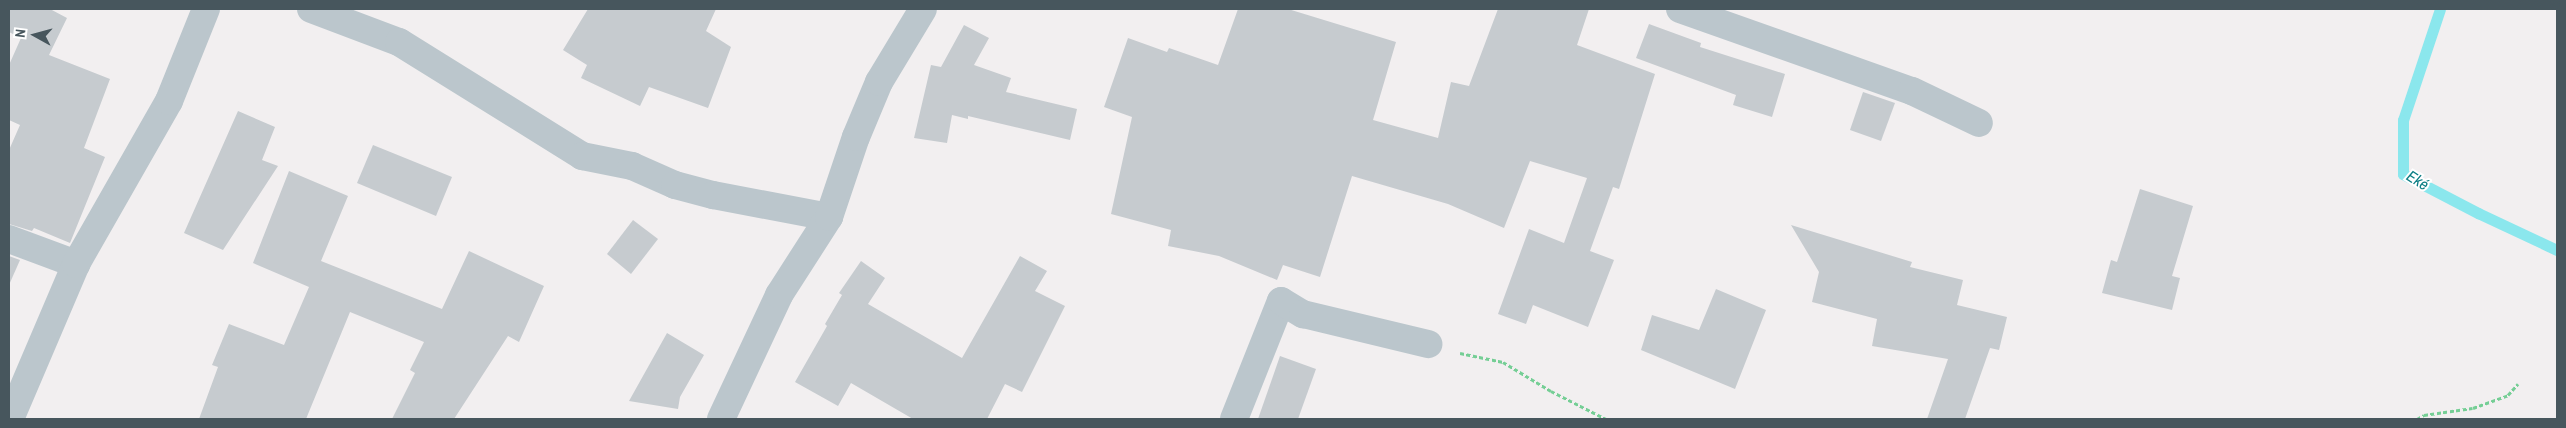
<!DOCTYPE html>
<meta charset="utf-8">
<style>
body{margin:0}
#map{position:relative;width:2566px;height:428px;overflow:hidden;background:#f2eff0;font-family:"Archivo Narrow",sans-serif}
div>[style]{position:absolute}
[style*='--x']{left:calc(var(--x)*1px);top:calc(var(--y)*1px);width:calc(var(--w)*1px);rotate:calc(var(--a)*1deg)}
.stream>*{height:11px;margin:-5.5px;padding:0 5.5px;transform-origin:5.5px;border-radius:5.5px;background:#8be7ed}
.building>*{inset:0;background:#c6cbcf}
.path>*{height:3px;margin-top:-1.5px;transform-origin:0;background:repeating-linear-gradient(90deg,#75ce95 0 4px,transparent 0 6.5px)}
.minor>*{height:28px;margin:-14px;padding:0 14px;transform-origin:14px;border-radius:14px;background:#bbc6cc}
span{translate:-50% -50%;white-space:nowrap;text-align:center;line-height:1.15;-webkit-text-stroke:4px #fff;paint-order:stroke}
.water-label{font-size:16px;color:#0c7e85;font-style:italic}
.frame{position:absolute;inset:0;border:10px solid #47565d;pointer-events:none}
.north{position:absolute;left:10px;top:10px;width:50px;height:50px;-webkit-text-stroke:4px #fff;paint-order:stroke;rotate:277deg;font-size:14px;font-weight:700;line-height:20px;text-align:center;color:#47565d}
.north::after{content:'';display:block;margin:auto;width:18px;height:22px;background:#47565d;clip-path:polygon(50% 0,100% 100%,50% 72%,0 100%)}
</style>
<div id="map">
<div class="stream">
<i style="--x:2440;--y:9;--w:117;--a:108.4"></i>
<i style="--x:2403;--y:120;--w:54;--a:90"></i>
<i style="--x:2403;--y:174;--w:85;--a:27.5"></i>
<i style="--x:2478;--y:213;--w:87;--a:25.1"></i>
</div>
<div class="building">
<i style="clip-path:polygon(9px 9px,50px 9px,67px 18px,49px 55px,110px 79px,84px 148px,105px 157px,70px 243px,34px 228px,32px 231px,9px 224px,9px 150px,20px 125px,9px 120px,9px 65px,21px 38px,9px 32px)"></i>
<i style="clip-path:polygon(588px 9px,716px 9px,706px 31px,731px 47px,708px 108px,649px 87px,640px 106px,581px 78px,587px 65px,563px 50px)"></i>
<i style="clip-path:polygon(1238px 9px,1288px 9px,1396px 42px,1373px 120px,1438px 138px,1451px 82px,1469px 86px,1498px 9px,1589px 9px,1577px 45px,1655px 74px,1619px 189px,1613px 187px,1590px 251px,1614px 260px,1588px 327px,1533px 305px,1526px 324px,1498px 314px,1529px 229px,1564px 243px,1587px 178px,1530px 161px,1504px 228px,1448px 204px,1352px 176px,1320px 277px,1283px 265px,1277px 280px,1219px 256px,1168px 246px,1171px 230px,1111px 214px,1132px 117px,1104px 107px,1128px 38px,1167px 52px,1169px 48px,1218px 65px)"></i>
<i style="clip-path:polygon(1649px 24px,1701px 43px,1700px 47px,1785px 74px,1772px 117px,1733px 105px,1736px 95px,1636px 58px)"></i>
<i style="clip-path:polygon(964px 25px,989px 38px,974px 65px,1011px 78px,1006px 92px,1077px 109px,1070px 140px,968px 116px,968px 119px,952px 115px,947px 143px,914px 138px,931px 65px,941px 67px)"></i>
<i style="clip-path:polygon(1863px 92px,1895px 103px,1881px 141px,1850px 130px)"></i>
<i style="clip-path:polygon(238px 111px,275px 127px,262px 160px,278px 166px,223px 250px,184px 233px)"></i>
<i style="clip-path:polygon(373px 145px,452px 177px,436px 216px,357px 183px)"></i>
<i style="clip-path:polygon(289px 171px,348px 196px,321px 261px,442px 309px,469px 251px,544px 286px,519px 342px,508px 336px,454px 419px,392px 419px,415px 373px,410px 370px,424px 342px,350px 312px,306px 419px,199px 419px,218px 367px,212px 365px,229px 324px,284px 345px,309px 287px,253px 263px)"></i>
<i style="clip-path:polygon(2140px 189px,2193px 206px,2172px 276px,2180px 278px,2172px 310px,2102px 293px,2111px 260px,2117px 262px)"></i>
<i style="clip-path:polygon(633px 220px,658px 239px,631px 274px,607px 254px)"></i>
<i style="clip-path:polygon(1791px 225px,1912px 262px,1910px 267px,1963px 280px,1957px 305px,2007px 317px,1999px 350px,1990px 348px,1965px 419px,1927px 419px,1948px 359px,1872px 346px,1877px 319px,1812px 302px,1819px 272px)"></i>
<i style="clip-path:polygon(9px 256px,20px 260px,9px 285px)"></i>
<i style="clip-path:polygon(1020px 256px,1047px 271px,1035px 291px,1065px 306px,1022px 392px,1005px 384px,987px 419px,913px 419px,851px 383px,838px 406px,795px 382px,827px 326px,825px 324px,842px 295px,839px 293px,861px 261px,885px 278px,868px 304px,962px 358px)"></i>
<i style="clip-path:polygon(1716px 289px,1766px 310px,1735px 389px,1641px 350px,1652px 315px,1699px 330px)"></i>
<i style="clip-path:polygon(667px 333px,704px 355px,680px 397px,678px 409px,629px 401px)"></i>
<i style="clip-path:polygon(1280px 356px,1316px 369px,1298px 419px,1258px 419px)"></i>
</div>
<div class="path">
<i style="--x:1460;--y:353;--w:44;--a:11.8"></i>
<i style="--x:1503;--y:362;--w:56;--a:31.1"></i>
<i style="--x:1551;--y:391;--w:62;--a:27"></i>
<i style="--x:2417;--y:419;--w:8;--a:-30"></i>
<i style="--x:2424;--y:415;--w:49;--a:-8.1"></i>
<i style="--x:2473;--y:408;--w:37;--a:-20"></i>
<i style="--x:2508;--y:395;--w:15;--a:-48"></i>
</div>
<div class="minor">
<i style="--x:311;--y:9;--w:94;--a:20.6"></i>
<i style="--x:399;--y:42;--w:216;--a:31.9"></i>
<i style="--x:582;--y:156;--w:51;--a:11.3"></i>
<i style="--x:632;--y:166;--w:47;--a:23.8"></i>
<i style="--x:675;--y:185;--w:39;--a:15"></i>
<i style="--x:713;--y:195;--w:118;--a:10.7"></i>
<i style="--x:1680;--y:9;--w:246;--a:19.5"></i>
<i style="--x:1912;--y:91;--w:74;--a:25.5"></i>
<i style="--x:9;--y:239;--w:72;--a:20.5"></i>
<i style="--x:10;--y:419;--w:168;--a:-66.9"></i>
<i style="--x:76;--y:264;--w:188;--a:-60.3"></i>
<i style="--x:169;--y:101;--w:99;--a:-68.1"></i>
<i style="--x:721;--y:419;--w:137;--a:-64.9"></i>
<i style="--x:779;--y:295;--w:93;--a:-57.3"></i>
<i style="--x:829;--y:217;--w:84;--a:-71.4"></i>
<i style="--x:856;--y:137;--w:60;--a:-67.3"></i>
<i style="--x:879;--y:82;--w:85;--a:-58.9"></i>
<i style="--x:1234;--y:419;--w:127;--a:-68.3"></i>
<i style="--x:1281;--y:301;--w:26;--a:31"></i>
<i style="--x:1303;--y:314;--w:129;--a:13.5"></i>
</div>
<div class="water-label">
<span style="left:2418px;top:180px;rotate:32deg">Eké</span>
</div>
<div class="frame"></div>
<div class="north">N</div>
</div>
